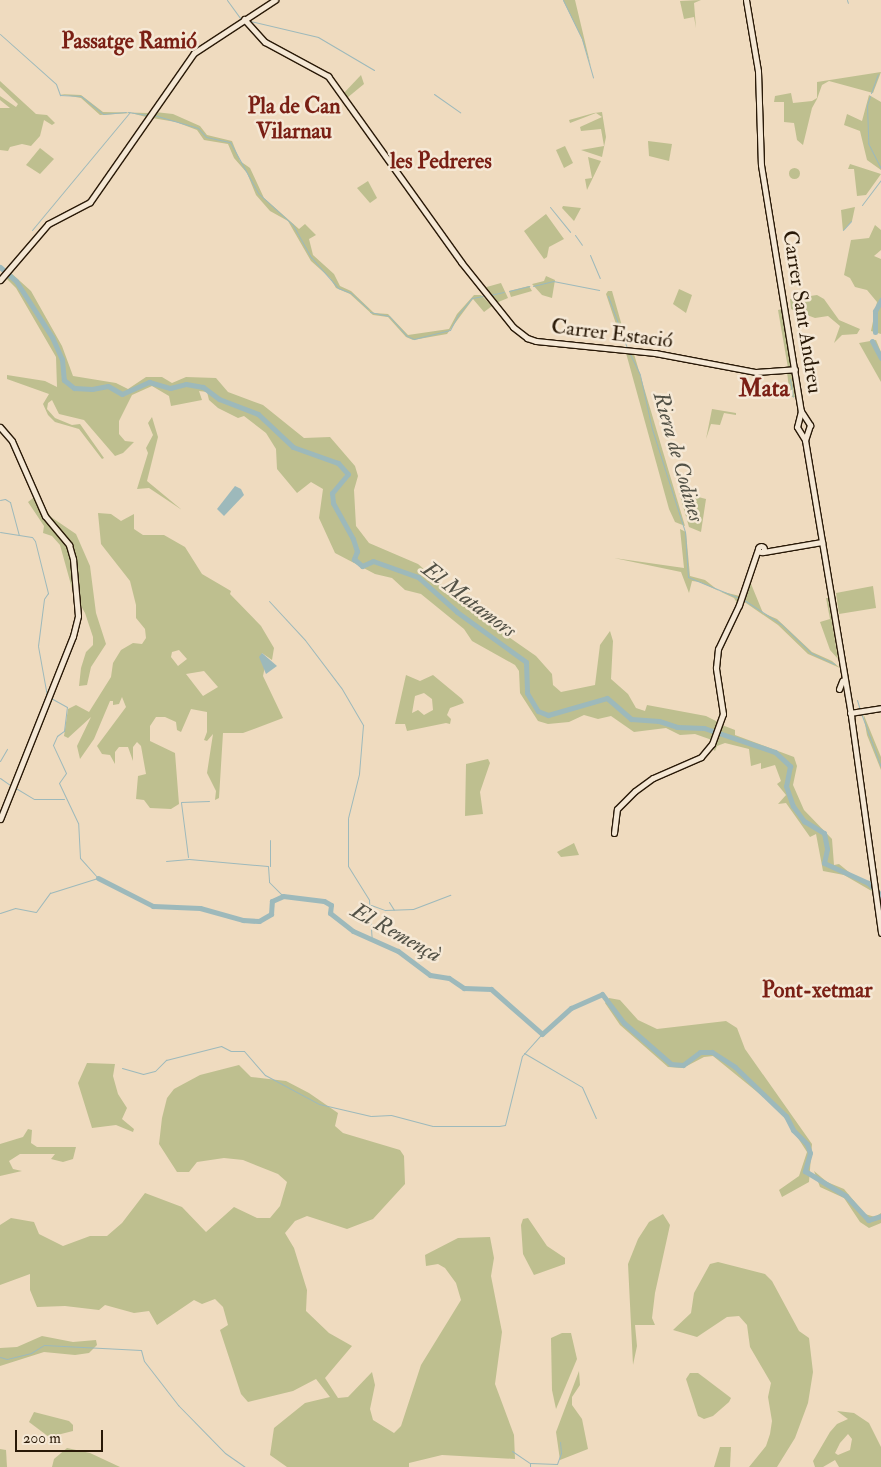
<!DOCTYPE html>
<meta charset="utf-8">
<style>
body{margin:0}
#map{position:relative;width:881px;height:1467px;overflow:hidden;background:#efdbbf;font-family:"IM FELL Double Pica",serif}
div>[style]{position:absolute}
[style*='--x']{left:calc(var(--x)*1px);top:calc(var(--y)*1px);width:calc(var(--w)*1px);rotate:calc(var(--a)*1deg)}
.green>*{inset:0;background:#bebf8f}
.round{border-radius:50%}
.water>*{inset:0;background:#9db9bb}
.stream>*{height:1px;margin:-0.5px;padding:0 0.5px;transform-origin:0.5px;border-radius:0.5px;background:#9db9bb}
.river>*{height:5px;margin:-2.5px;padding:0 2.5px;transform-origin:2.5px;border-radius:2.5px;background:#9db9bb}
.roads{filter:drop-shadow(1px 0 #291907) drop-shadow(-1px 0 #291907) drop-shadow(0 1px #291907) drop-shadow(0 -1px #291907)}
.secondary>*{height:5px;margin:-2.5px;padding:0 2.5px;transform-origin:2.5px;border-radius:2.5px;background:#f5e8d5}
.secondary>.ring{margin:-2.5px;padding:0;box-sizing:content-box;background:none;border:5px solid #f5e8d5;border-radius:50%}
span{translate:-50% -50%;white-space:nowrap;text-align:center;line-height:1.15;-webkit-text-stroke:5px #f5e8d5;paint-order:stroke}
.street-label{font-size:21px;color:#291907}
.neighbourhood-label{font-size:22px;color:#7a1f14;font-weight:700}
.water-label{font-size:22px;color:#525146;font-style:italic}
.quarter-label{font-size:24px;color:#7a1f14;font-weight:700}
.scale{position:absolute;left:15px;top:1430px;width:88px;height:22px;box-sizing:border-box;border:2px solid #291907;border-top:0;padding-left:6px;font-size:15px;line-height:18px;white-space:nowrap;color:#291907;-webkit-text-stroke:4px #f5e8d5;paint-order:stroke}
</style>
<div id="map">
<div class="green">
<i style="clip-path:polygon(563px 0,575px 0,591px 67px,582px 39px)"></i>
<i style="clip-path:polygon(701px 0,694px 3px,696px 28px,694px 17px,684px 19px,680px 1px)"></i>
<i style="clip-path:polygon(881px 72px,873px 93px,829px 81px,822px 85px,817px 99px,812px 108px,803px 145px,797px 140px,794px 123px,784px 122px,784px 102px,774px 102px,775px 96px,791px 93px,793px 103px,812px 101px,817px 98px,817px 82px)"></i>
<i style="clip-path:polygon(361px 75px,364px 84px,347px 98px,342px 95px)"></i>
<i style="clip-path:polygon(0 81px,36px 114px,47px 115px,55px 123px,52px 125px,44px 120px,40px 136px,31px 146px,22px 144px,10px 147px,8px 151px,0 150px,0 108px,10px 108px,0 100px,0 96px,16px 107px,18px 104px,0 87px)"></i>
<i style="clip-path:polygon(59px 94px,81px 95px,103px 112px,149px 113px,146px 117px,131px 113px,100px 115px,81px 98px)"></i>
<i style="clip-path:polygon(869px 95px,881px 102px,881px 170px,867px 160px,860px 131px,844px 125px,847px 114px,862px 121px)"></i>
<i style="clip-path:polygon(155px 112px,173px 114px,200px 126px,207px 135px,232px 141px,240px 161px,250px 168px,264px 198px,299px 229px,305px 224px,316px 235px,309px 239px,313px 255px,334px 274px,340px 286px,351px 291px,374px 313px,388px 314px,408px 335px,449px 329px,457px 314px,474px 295px,481px 295px,492px 306px,484px 312px,473px 299px,447px 334px,413px 340px,406px 337px,388px 317px,373px 315px,350px 294px,336px 288px,330px 278px,311px 261px,288px 221px,270px 211px,256px 195px,247px 173px,234px 158px,228px 144px,204px 140px,197px 130px,176px 122px,152px 118px)"></i>
<i style="clip-path:polygon(602px 112px,606px 137px,602px 157px,581px 150px,604px 146px,601px 129px,581px 131px,580px 127px,602px 117px,596px 113px,570px 123px,569px 120px,594px 113px)"></i>
<i style="clip-path:polygon(648px 141px,672px 144px,669px 161px,649px 156px)"></i>
<i style="clip-path:polygon(565px 146px,573px 163px,564px 168px,556px 150px)"></i>
<i style="clip-path:polygon(40px 148px,54px 159px,40px 174px,26px 165px)"></i>
<i style="clip-path:polygon(588px 157px,601px 161px,587px 190px,585px 179px,592px 178px)"></i>
<i style="clip-path:polygon(850px 164px,881px 174px,866px 195px,857px 196px,854px 169px,848px 169px)"></i>
<i class="round" style="left:788.5px;top:167.5px;width:11px;height:11px"></i>
<i style="clip-path:polygon(368px 181px,377px 198px,370px 203px,357px 188px)"></i>
<i style="clip-path:polygon(563px 206px,581px 208px,574px 221px,562px 208px)"></i>
<i style="clip-path:polygon(855px 207px,852px 221px,843px 231px,841px 210px)"></i>
<i style="clip-path:polygon(546px 214px,564px 239px,549px 247px,547px 257px,544px 259px,524px 231px)"></i>
<i style="clip-path:polygon(875px 225px,881px 230px,881px 250px,874px 256px,881px 259px,881px 334px,871px 331px,877px 302px,867px 290px,855px 287px,850px 278px,844px 275px,851px 240px,869px 238px)"></i>
<i style="clip-path:polygon(10px 272px,31px 291px,62px 346px,73px 376px,116px 383px,128px 389px,146px 377px,162px 377px,172px 383px,186px 377px,216px 378px,228px 392px,263px 405px,304px 438px,330px 437px,355px 466px,358px 476px,354px 490px,356px 526px,369px 543px,418px 564px,476px 614px,536px 656px,552px 674px,553px 685px,561px 692px,595px 685px,600px 645px,610px 631px,613px 641px,611px 679px,628px 694px,636px 708px,645px 711px,647px 705px,706px 716px,720px 723px,712px 740px,695px 734px,680px 735px,666px 728px,634px 732px,611px 716px,598px 719px,584px 715px,569px 722px,548px 724px,538px 721px,520px 693px,519px 671px,515px 665px,472px 641px,464px 629px,421px 594px,405px 590px,392px 578px,375px 574px,335px 553px,319px 518px,323px 489px,311px 482px,297px 493px,277px 469px,276px 449px,266px 433px,244px 416px,238px 418px,218px 408px,209px 400px,207px 392px,199px 391px,202px 400px,171px 406px,169px 396px,152px 386px,132px 395px,119px 421px,119px 434px,125px 441px,134px 442px,123px 453px,115px 456px,84px 420px,59px 414px,52px 400px,48px 403px,47px 409px,55px 418px,72px 425px,80px 424px,104px 458px,102px 459px,79px 429px,55px 422px,48px 415px,43px 404px,49px 394px,7px 379px,7px 375px,45px 381px,57px 387px,56px 357px,16px 288px,5px 277px)"></i>
<i style="clip-path:polygon(546px 276px,555px 280px,552px 298px,542px 295px,532px 284px,544px 281px)"></i>
<i style="clip-path:polygon(501px 283px,508px 298px,496px 303px,483px 288px)"></i>
<i style="clip-path:polygon(529px 286px,532px 291px,511px 297px,509px 291px)"></i>
<i style="clip-path:polygon(679px 289px,692px 295px,686px 313px,673px 304px)"></i>
<i style="clip-path:polygon(608px 291px,612px 291px,622px 326px,616px 324px,606px 294px)"></i>
<i style="clip-path:polygon(817px 295px,824px 299px,839px 320px,860px 329px,857px 334px,842px 335px,834px 343px,840px 326px,828px 316px,815px 318px,791px 309px,790px 299px)"></i>
<i style="clip-path:polygon(782px 309px,791px 366px,788px 368px,778px 310px)"></i>
<i style="clip-path:polygon(876px 340px,881px 352px,881px 382px,859px 343px)"></i>
<i style="clip-path:polygon(626px 353px,634px 354px,685px 526px,675px 522px,669px 509px)"></i>
<i style="clip-path:polygon(787px 372px,792px 372px,796px 397px,790px 397px)"></i>
<i style="clip-path:polygon(712px 409px,736px 413px,736px 415px,724px 413px,720px 425px,711px 424px,706px 439px)"></i>
<i style="clip-path:polygon(152px 417px,158px 437px,147px 481px,182px 510px,149px 488px,137px 489px,148px 453px,146px 448px,153px 435px,148px 423px)"></i>
<i style="clip-path:polygon(679px 492px,706px 499px,701px 532px,689px 527px)"></i>
<i style="clip-path:polygon(37px 495px,51px 517px,76px 534px,90px 566px,96px 613px,106px 644px,91px 667px,87px 685px,79px 686px,81px 668px,86px 652px,93px 645px,93px 637px,85px 613px,73px 592px,60px 545px,52px 536px,43px 533px,44px 526px,28px 502px)"></i>
<i style="clip-path:polygon(evenodd,98px 513px,111px 514px,121px 521px,134px 514px,134px 529px,143px 535px,164px 535px,185px 547px,202px 574px,231px 591px,230px 594px,261px 626px,274px 648px,272px 660px,262px 653px,261px 661px,265px 666px,263px 676px,283px 718px,243px 733px,223px 733px,219px 798px,215px 800px,216px 791px,207px 773px,213px 734px,207px 741px,204px 740px,207px 732px,207px 712px,191px 709px,181px 732px,177px 730px,176px 722px,165px 717px,156px 717px,150px 726px,150px 741px,175px 753px,179px 804px,171px 809px,150px 808px,144px 800px,136px 799px,138px 776px,146px 774px,141px 746px,137px 742px,133px 747px,133px 761px,128px 747px,119px 747px,115px 752px,115px 764px,110px 755px,102px 754px,97px 746px,126px 707px,122px 697px,119px 704px,113px 705px,113px 701px,110px 701px,94px 739px,80px 759px,77px 746px,91px 717px,68px 738px,64px 736px,68px 709px,76px 705px,89px 712px,111px 677px,113px 663px,121px 650px,133px 643px,142px 644px,146px 638px,145px 629px,136px 618px,136px 605px,130px 581px,101px 544px,98px 513px,179px 650px,187px 659px,178px 666px,171px 657px,172px 652px,179px 650px,98px 513px,204px 671px,218px 687px,203px 696px,186px 674px,204px 671px)"></i>
<i style="clip-path:polygon(680px 529px,686px 532px,690px 576px,705px 580px,719px 591px,740px 596px,737px 603px,734px 598px,700px 582px,692px 581px,689px 593px,681px 572px,614px 558px,684px 568px)"></i>
<i style="clip-path:polygon(749px 579px,763px 613px,777px 619px,812px 652px,832px 661px,840px 668px,808px 654px,778px 625px,743px 601px)"></i>
<i style="clip-path:polygon(873px 586px,876px 608px,839px 614px,836px 593px)"></i>
<i style="clip-path:polygon(826px 598px,828px 598px,838px 659px,830px 650px,820px 622px,830px 619px)"></i>
<i style="clip-path:polygon(evenodd,406px 675px,420px 681px,433px 675px,462px 699px,464px 703px,450px 708px,447px 715px,451px 719px,450px 724px,446px 723px,407px 731px,405px 724px,395px 724px,406px 675px,424px 693px,432px 699px,433px 710px,424px 715px,418px 710px,412px 713px,415px 696px,424px 693px)"></i>
<i style="clip-path:polygon(863px 713px,881px 757px,881px 770px,867px 735px)"></i>
<i style="clip-path:polygon(722px 725px,735px 730px,735px 735px,794px 757px,797px 766px,793px 785px,804px 810px,832px 839px,834px 865px,839px 864px,855px 877px,873px 883px,875px 893px,844px 875px,823px 871px,816px 834px,810px 837px,786px 803px,778px 804px,786px 795px,777px 784px,781px 781px,775px 765px,761px 769px,761px 763px,751px 766px,749px 749px,725px 743px,717px 746px,715px 751px,712px 748px)"></i>
<i style="clip-path:polygon(488px 759px,490px 763px,480px 792px,483px 814px,465px 816px,466px 764px)"></i>
<i style="clip-path:polygon(574px 843px,579px 855px,561px 857px,557px 852px)"></i>
<i style="clip-path:polygon(609px 998px,620px 1000px,638px 1020px,657px 1029px,726px 1021px,737px 1028px,745px 1049px,812px 1144px,809px 1182px,782px 1197px,779px 1190px,799px 1176px,807px 1152px,783px 1115px,766px 1099px,713px 1056px,704px 1057px,683px 1068px,668px 1067px,620px 1025px,605px 1003px)"></i>
<i style="clip-path:polygon(87px 1063px,115px 1064px,113px 1076px,118px 1094px,127px 1108px,122px 1119px,134px 1129px,133px 1132px,116px 1125px,92px 1128px,78px 1083px)"></i>
<i style="clip-path:polygon(239px 1065px,251px 1077px,286px 1081px,309px 1093px,338px 1113px,335px 1126px,343px 1133px,400px 1150px,404px 1156px,405px 1184px,373px 1219px,347px 1229px,307px 1216px,295px 1221px,285px 1233px,294px 1248px,307px 1290px,306px 1311px,329px 1333px,352px 1346px,325px 1378px,338px 1398px,348px 1397px,372px 1372px,375px 1385px,370px 1409px,373px 1420px,394px 1433px,401px 1426px,421px 1365px,461px 1300px,456px 1283px,445px 1268px,438px 1264px,426px 1266px,425px 1255px,458px 1238px,490px 1237px,494px 1258px,491px 1276px,502px 1332px,495px 1384px,514px 1435px,515px 1459px,442px 1455px,409px 1463px,409px 1467px,287px 1467px,270px 1455px,274px 1428px,305px 1403px,330px 1397px,316px 1379px,293px 1391px,248px 1402px,241px 1394px,220px 1330px,228px 1325px,223px 1307px,215px 1299px,202px 1304px,194px 1300px,157px 1325px,149px 1311px,134px 1313px,105px 1305px,99px 1310px,65px 1306px,37px 1307px,30px 1290px,30px 1274px,0 1285px,0 1225px,11px 1218px,34px 1222px,39px 1234px,63px 1246px,90px 1236px,107px 1236px,122px 1223px,145px 1193px,182px 1207px,206px 1232px,234px 1207px,257px 1218px,270px 1218px,280px 1206px,287px 1182px,278px 1174px,243px 1160px,224px 1158px,197px 1162px,189px 1172px,177px 1172px,159px 1144px,162px 1118px,167px 1098px,174px 1089px,200px 1075px)"></i>
<i style="clip-path:polygon(28px 1129px,32px 1130px,31px 1143px,37px 1147px,76px 1147px,73px 1159px,63px 1162px,51px 1159px,55px 1154px,20px 1154px,9px 1161px,13px 1169px,22px 1171px,0 1176px,0 1144px,23px 1137px)"></i>
<i style="clip-path:polygon(814px 1171px,827px 1182px,844px 1189px,865px 1214px,875px 1217px,881px 1213px,881px 1223px,869px 1228px,860px 1222px,844px 1198px,820px 1187px)"></i>
<i style="clip-path:polygon(663px 1214px,670px 1225px,655px 1293px,652px 1318px,655px 1325px,635px 1325px,637px 1346px,633px 1365px,628px 1264px,638px 1239px,649px 1222px)"></i>
<i style="clip-path:polygon(528px 1218px,547px 1246px,565px 1258px,565px 1264px,534px 1275px,523px 1254px,521px 1225px,523px 1219px)"></i>
<i style="clip-path:polygon(718px 1262px,765px 1274px,772px 1281px,799px 1331px,809px 1338px,813px 1372px,808px 1403px,795px 1438px,777px 1467px,749px 1467px,766px 1446px,770px 1434px,772px 1421px,768px 1397px,771px 1383px,750px 1347px,747px 1325px,739px 1316px,727px 1317px,697px 1337px,673px 1330px,691px 1313px,694px 1293px,710px 1264px)"></i>
<i style="clip-path:polygon(562px 1333px,571px 1333px,577px 1359px,556px 1409px,552px 1390px,551px 1338px)"></i>
<i style="clip-path:polygon(42px 1336px,73px 1342px,96px 1340px,97px 1345px,89px 1353px,75px 1355px,44px 1352px,0 1366px,0 1348px,17px 1347px)"></i>
<i style="clip-path:polygon(579px 1371px,580px 1385px,572px 1397px,572px 1405px,582px 1419px,588px 1449px,560px 1460px,556px 1432px)"></i>
<i style="clip-path:polygon(690px 1373px,698px 1373px,706px 1379px,731px 1398px,729px 1402px,713px 1416px,704px 1419px,698px 1416px,686px 1379px)"></i>
<i style="clip-path:polygon(evenodd,837px 1411px,854px 1413px,869px 1423px,881px 1447px,881px 1467px,839px 1467px,835px 1460px,823px 1467px,815px 1467px,813px 1461px,830px 1432px,837px 1424px,848px 1419px,837px 1411px,848px 1434px,852px 1439px,850px 1450px,838px 1455px,835px 1453px,840px 1443px,848px 1434px)"></i>
<i style="clip-path:polygon(34px 1412px,69px 1421px,73px 1425px,73px 1431px,49px 1437px,29px 1422px)"></i>
<i style="clip-path:polygon(720px 1447px,731px 1447px,730px 1467px,714px 1467px)"></i>
<i style="clip-path:polygon(67px 1448px,90px 1453px,120px 1467px,52px 1467px,54px 1459px)"></i>
<i style="clip-path:polygon(0 1449px,6px 1450px,7px 1467px,0 1467px)"></i>
</div>
<div class="water">
<i style="clip-path:polygon(235px 486px,241px 489px,244px 495px,224px 516px,217px 509px)"></i>
<i style="clip-path:polygon(262px 653px,277px 666px,266px 674px,259px 657px)"></i>
</div>
<div class="stream">
<i style="--x:227;--y:0;--w:24;--a:54"></i>
<i style="--x:563;--y:0;--w:43;--a:64"></i>
<i style="--x:582;--y:39;--w:40;--a:74"></i>
<i style="--x:847;--y:0;--w:3;--a:72"></i>
<i style="--x:250;--y:21;--w:70;--a:13.2"></i>
<i style="--x:318;--y:37;--w:65;--a:30.5"></i>
<i style="--x:0;--y:34;--w:75;--a:41.8"></i>
<i style="--x:56;--y:84;--w:12;--a:70"></i>
<i style="--x:60;--y:95;--w:21;--a:3"></i>
<i style="--x:81;--y:96;--w:28;--a:39"></i>
<i style="--x:103;--y:114;--w:23;--a:-5"></i>
<i style="--x:871;--y:93;--w:20;--a:-70"></i>
<i style="--x:434;--y:94;--w:32;--a:35"></i>
<i style="--x:870;--y:96;--w:9;--a:108"></i>
<i style="--x:867;--y:105;--w:38;--a:88"></i>
<i style="--x:868;--y:143;--w:29;--a:63"></i>
<i style="--x:128;--y:112;--w:19;--a:9"></i>
<i style="--x:154;--y:115;--w:46;--a:16.5"></i>
<i style="--x:198;--y:128;--w:12;--a:48"></i>
<i style="--x:206;--y:137;--w:25;--a:12"></i>
<i style="--x:230;--y:142;--w:58;--a:61.2"></i>
<i style="--x:258;--y:193;--w:47;--a:42.4"></i>
<i style="--x:293;--y:225;--w:37;--a:61"></i>
<i style="--x:311;--y:257;--w:41;--a:48.9"></i>
<i style="--x:338;--y:288;--w:14;--a:21"></i>
<i style="--x:351;--y:293;--w:23;--a:43"></i>
<i style="--x:862;--y:205;--w:31;--a:-53"></i>
<i style="--x:550;--y:207;--w:32;--a:51"></i>
<i style="--x:32;--y:230;--w:153;--a:-50.3"></i>
<i style="--x:843;--y:230;--w:12;--a:-48"></i>
<i style="--x:575;--y:235;--w:12;--a:55"></i>
<i style="--x:590;--y:255;--w:25;--a:67"></i>
<i style="--x:533;--y:286;--w:21;--a:-14"></i>
<i style="--x:553;--y:281;--w:47;--a:11.1"></i>
<i style="--x:509;--y:291;--w:21;--a:-14"></i>
<i style="--x:490;--y:295;--w:14;--a:-12"></i>
<i style="--x:608;--y:296;--w:55;--a:69.9"></i>
<i style="--x:370;--y:312;--w:19;--a:12"></i>
<i style="--x:389;--y:316;--w:27;--a:48"></i>
<i style="--x:407;--y:336;--w:8;--a:23"></i>
<i style="--x:414;--y:339;--w:37;--a:-14"></i>
<i style="--x:450;--y:330;--w:17;--a:-62"></i>
<i style="--x:458;--y:315;--w:22;--a:-51"></i>
<i style="--x:472;--y:298;--w:11;--a:-10"></i>
<i style="--x:629;--y:352;--w:25;--a:64"></i>
<i style="--x:640;--y:375;--w:55;--a:77.5"></i>
<i style="--x:652;--y:429;--w:108;--a:72.2"></i>
<i style="--x:685;--y:532;--w:45;--a:86.2"></i>
<i style="--x:688;--y:577;--w:55;--a:22.4"></i>
<i style="--x:790;--y:379;--w:18;--a:81"></i>
<i style="--x:0;--y:500;--w:5;--a:-11"></i>
<i style="--x:5;--y:499;--w:6;--a:31"></i>
<i style="--x:10;--y:502;--w:34;--a:75"></i>
<i style="--x:0;--y:532;--w:32;--a:9"></i>
<i style="--x:32;--y:537;--w:5;--a:53"></i>
<i style="--x:35;--y:541;--w:54;--a:76"></i>
<i style="--x:48;--y:593;--w:7;--a:124"></i>
<i style="--x:44;--y:599;--w:47;--a:97.3"></i>
<i style="--x:38;--y:646;--w:51;--a:79.8"></i>
<i style="--x:744;--y:600;--w:44;--a:33"></i>
<i style="--x:781;--y:624;--w:42;--a:44"></i>
<i style="--x:811;--y:653;--w:26;--a:25"></i>
<i style="--x:269;--y:601;--w:53;--a:47.3"></i>
<i style="--x:305;--y:640;--w:61;--a:52.9"></i>
<i style="--x:342;--y:689;--w:42;--a:59.7"></i>
<i style="--x:363;--y:725;--w:49;--a:94.7"></i>
<i style="--x:359;--y:774;--w:45;--a:104"></i>
<i style="--x:348;--y:818;--w:48;--a:90"></i>
<i style="--x:348;--y:866;--w:40;--a:58"></i>
<i style="--x:369;--y:900;--w:39;--a:86"></i>
<i style="--x:857;--y:700;--w:10;--a:73"></i>
<i style="--x:861;--y:713;--w:58;--a:69.7"></i>
<i style="--x:0;--y:761;--w:14;--a:-60"></i>
<i style="--x:0;--y:778;--w:12;--a:35"></i>
<i style="--x:14;--y:787;--w:23;--a:31"></i>
<i style="--x:34;--y:799;--w:30;--a:0"></i>
<i style="--x:270;--y:840;--w:26;--a:90"></i>
<i style="--x:188;--y:857;--w:55;--a:-97.3"></i>
<i style="--x:181;--y:802;--w:28;--a:-2"></i>
<i style="--x:166;--y:861;--w:23;--a:-5"></i>
<i style="--x:189;--y:859;--w:79;--a:5.1"></i>
<i style="--x:268;--y:866;--w:16;--a:86"></i>
<i style="--x:269;--y:882;--w:20;--a:45"></i>
<i style="--x:389;--y:902;--w:9;--a:58"></i>
<i style="--x:371;--y:905;--w:15;--a:20"></i>
<i style="--x:385;--y:910;--w:28;--a:-2"></i>
<i style="--x:413;--y:909;--w:40;--a:-21"></i>
<i style="--x:0;--y:913;--w:16;--a:-18"></i>
<i style="--x:15;--y:908;--w:21;--a:11"></i>
<i style="--x:36;--y:912;--w:24;--a:-54"></i>
<i style="--x:50;--y:893;--w:50;--a:-17.4"></i>
<i style="--x:98;--y:878;--w:27;--a:-132"></i>
<i style="--x:80;--y:858;--w:35;--a:-93"></i>
<i style="--x:78;--y:823;--w:44;--a:-115.4"></i>
<i style="--x:59;--y:783;--w:12;--a:-55"></i>
<i style="--x:66;--y:773;--w:31;--a:-115"></i>
<i style="--x:53;--y:745;--w:10;--a:-66"></i>
<i style="--x:57;--y:736;--w:9;--a:-36"></i>
<i style="--x:64;--y:731;--w:24;--a:-83"></i>
<i style="--x:67;--y:707;--w:18;--a:-151"></i>
<i style="--x:524;--y:1053;--w:67;--a:30.4"></i>
<i style="--x:582;--y:1087;--w:34;--a:66"></i>
<i style="--x:122;--y:1068;--w:22;--a:16"></i>
<i style="--x:143;--y:1074;--w:12;--a:-14"></i>
<i style="--x:155;--y:1071;--w:16;--a:-45"></i>
<i style="--x:166;--y:1060;--w:57;--a:-14.3"></i>
<i style="--x:221;--y:1046;--w:11;--a:27"></i>
<i style="--x:231;--y:1051;--w:13;--a:0"></i>
<i style="--x:244;--y:1051;--w:32;--a:49"></i>
<i style="--x:265;--y:1075;--w:61;--a:28.2"></i>
<i style="--x:319;--y:1104;--w:53;--a:13"></i>
<i style="--x:371;--y:1116;--w:20;--a:-3"></i>
<i style="--x:391;--y:1115;--w:43;--a:14.7"></i>
<i style="--x:433;--y:1126;--w:66;--a:0"></i>
<i style="--x:499;--y:1126;--w:6;--a:-9"></i>
<i style="--x:505;--y:1125;--w:71;--a:-76.2"></i>
<i style="--x:522;--y:1056;--w:30;--a:-48"></i>
<i style="--x:0;--y:1357;--w:7;--a:16"></i>
<i style="--x:7;--y:1359;--w:25;--a:-14"></i>
<i style="--x:31;--y:1353;--w:15;--a:-32"></i>
<i style="--x:44;--y:1345;--w:97;--a:3"></i>
<i style="--x:141;--y:1350;--w:11;--a:75"></i>
<i style="--x:144;--y:1361;--w:56;--a:52.3"></i>
<i style="--x:178;--y:1405;--w:67;--a:45.6"></i>
<i style="--x:225;--y:1453;--w:24;--a:35"></i>
<i style="--x:512;--y:1451;--w:22;--a:34"></i>
<i style="--x:530;--y:1467;--w:4;--a:-90"></i>
<i style="--x:530;--y:1463;--w:27;--a:2"></i>
<i style="--x:557;--y:1464;--w:12;--a:-70"></i>
<i style="--x:561;--y:1453;--w:11;--a:-95"></i>
</div>
<div class="river">
<i style="--x:0;--y:267;--w:21;--a:41"></i>
<i style="--x:16;--y:281;--w:67;--a:57.3"></i>
<i style="--x:52;--y:337;--w:24;--a:66"></i>
<i style="--x:62;--y:359;--w:21;--a:85"></i>
<i style="--x:64;--y:380;--w:13;--a:39"></i>
<i style="--x:74;--y:388;--w:18;--a:3"></i>
<i style="--x:92;--y:389;--w:16;--a:-11"></i>
<i style="--x:108;--y:386;--w:16;--a:30"></i>
<i style="--x:122;--y:394;--w:30;--a:-24"></i>
<i style="--x:149;--y:382;--w:22;--a:16"></i>
<i style="--x:170;--y:388;--w:16;--a:-14"></i>
<i style="--x:186;--y:384;--w:17;--a:10"></i>
<i style="--x:203;--y:387;--w:20;--a:37"></i>
<i style="--x:219;--y:399;--w:42;--a:21"></i>
<i style="--x:258;--y:414;--w:48;--a:43.3"></i>
<i style="--x:293;--y:447;--w:48;--a:19.6"></i>
<i style="--x:338;--y:463;--w:15;--a:48"></i>
<i style="--x:348;--y:474;--w:25;--a:130"></i>
<i style="--x:332;--y:493;--w:10;--a:84"></i>
<i style="--x:333;--y:503;--w:41;--a:60.9"></i>
<i style="--x:353;--y:539;--w:13;--a:72"></i>
<i style="--x:357;--y:551;--w:9;--a:111"></i>
<i style="--x:354;--y:559;--w:11;--a:41"></i>
<i style="--x:362;--y:566;--w:12;--a:-24"></i>
<i style="--x:373;--y:561;--w:48;--a:19.6"></i>
<i style="--x:418;--y:577;--w:52;--a:41.9"></i>
<i style="--x:457;--y:612;--w:85;--a:35.9"></i>
<i style="--x:526;--y:662;--w:31;--a:88"></i>
<i style="--x:527;--y:693;--w:21;--a:59"></i>
<i style="--x:538;--y:711;--w:11;--a:22"></i>
<i style="--x:548;--y:715;--w:61;--a:-16.1"></i>
<i style="--x:607;--y:698;--w:32;--a:41"></i>
<i style="--x:631;--y:719;--w:28;--a:4"></i>
<i style="--x:659;--y:721;--w:19;--a:18"></i>
<i style="--x:677;--y:727;--w:27;--a:2"></i>
<i style="--x:704;--y:728;--w:75;--a:18.7"></i>
<i style="--x:775;--y:752;--w:21;--a:43"></i>
<i style="--x:790;--y:766;--w:20;--a:101"></i>
<i style="--x:786;--y:786;--w:21;--a:71"></i>
<i style="--x:793;--y:806;--w:19;--a:54"></i>
<i style="--x:804;--y:821;--w:23;--a:31"></i>
<i style="--x:824;--y:833;--w:16;--a:79"></i>
<i style="--x:827;--y:849;--w:14;--a:102"></i>
<i style="--x:824;--y:863;--w:48;--a:24.4"></i>
<i style="--x:868;--y:883;--w:18;--a:43"></i>
<i style="--x:875;--y:332;--w:21;--a:-90"></i>
<i style="--x:875;--y:311;--w:13;--a:-61"></i>
<i style="--x:872;--y:341;--w:19;--a:62"></i>
<i style="--x:98;--y:878;--w:62;--a:27"></i>
<i style="--x:153;--y:906;--w:47;--a:2.4"></i>
<i style="--x:200;--y:908;--w:45;--a:15.6"></i>
<i style="--x:243;--y:920;--w:16;--a:4"></i>
<i style="--x:259;--y:921;--w:14;--a:-30"></i>
<i style="--x:271;--y:914;--w:13;--a:-86"></i>
<i style="--x:272;--y:901;--w:12;--a:-24"></i>
<i style="--x:283;--y:896;--w:41;--a:7"></i>
<i style="--x:324;--y:901;--w:8;--a:30"></i>
<i style="--x:331;--y:905;--w:8;--a:97"></i>
<i style="--x:330;--y:913;--w:29;--a:38"></i>
<i style="--x:353;--y:931;--w:49;--a:24"></i>
<i style="--x:398;--y:951;--w:40;--a:37"></i>
<i style="--x:430;--y:975;--w:19;--a:9"></i>
<i style="--x:449;--y:978;--w:18;--a:34"></i>
<i style="--x:464;--y:988;--w:27;--a:2"></i>
<i style="--x:491;--y:989;--w:68;--a:41.4"></i>
<i style="--x:542;--y:1034;--w:39;--a:-42"></i>
<i style="--x:571;--y:1008;--w:34;--a:-24"></i>
<i style="--x:602;--y:994;--w:36;--a:53"></i>
<i style="--x:624;--y:1023;--w:62;--a:41.1"></i>
<i style="--x:671;--y:1064;--w:12;--a:5"></i>
<i style="--x:683;--y:1065;--w:21;--a:-37"></i>
<i style="--x:700;--y:1052;--w:12;--a:0"></i>
<i style="--x:712;--y:1052;--w:27;--a:33"></i>
<i style="--x:735;--y:1067;--w:71;--a:43.9"></i>
<i style="--x:786;--y:1116;--w:16;--a:63"></i>
<i style="--x:793;--y:1130;--w:20;--a:45"></i>
<i style="--x:807;--y:1144;--w:9;--a:72"></i>
<i style="--x:810;--y:1153;--w:19;--a:106"></i>
<i style="--x:805;--y:1171;--w:48;--a:31.4"></i>
<i style="--x:846;--y:1196;--w:33;--a:47"></i>
<i style="--x:868;--y:1220;--w:14;--a:-17"></i>
</div>
<div class="roads">
<div class="secondary">
<i style="--x:746;--y:0;--w:72;--a:80.4"></i>
<i style="--x:758;--y:71;--w:94;--a:88.2"></i>
<i style="--x:761;--y:165;--w:249;--a:80.8"></i>
<i style="--x:801;--y:411;--w:16;--a:104"></i>
<i style="--x:797;--y:427;--w:15;--a:58"></i>
<i style="--x:244;--y:19;--w:31;--a:48"></i>
<i style="--x:265;--y:42;--w:72;--a:28.4"></i>
<i style="--x:328;--y:76;--w:229;--a:54.4"></i>
<i style="--x:461;--y:262;--w:83;--a:51.3"></i>
<i style="--x:513;--y:327;--w:18;--a:38"></i>
<i style="--x:527;--y:338;--w:9;--a:18"></i>
<i style="--x:536;--y:341;--w:120;--a:5.8"></i>
<i style="--x:655;--y:353;--w:103;--a:10.7"></i>
<i style="--x:756;--y:372;--w:39;--a:-4"></i>
<i style="--x:0;--y:280;--w:74;--a:-49.4"></i>
<i style="--x:48;--y:224;--w:47;--a:-27.6"></i>
<i style="--x:90;--y:202;--w:182;--a:-55.1"></i>
<i style="--x:194;--y:53;--w:97;--a:-33.2"></i>
<i style="--x:801;--y:411;--w:17;--a:57"></i>
<i style="--x:810;--y:425;--w:16;--a:108"></i>
<i style="--x:805;--y:440;--w:280;--a:80.5"></i>
<i style="--x:851;--y:716;--w:219;--a:82.1"></i>
<i style="--x:0;--y:427;--w:18;--a:49"></i>
<i style="--x:12;--y:441;--w:82;--a:66.3"></i>
<i style="--x:45;--y:516;--w:38;--a:50"></i>
<i style="--x:69;--y:545;--w:15;--a:74"></i>
<i style="--x:73;--y:559;--w:57;--a:85"></i>
<i style="--x:78;--y:616;--w:21;--a:104"></i>
<i style="--x:73;--y:636;--w:197;--a:111.7"></i>
<i class="ring" style="left:758px;top:546px;width:1px;height:1px"></i>
<i style="--x:763;--y:552;--w:60;--a:-9.6"></i>
<i style="--x:839;--y:689;--w:9;--a:-69"></i>
<i style="--x:850;--y:713;--w:31;--a:-9"></i>
<i style="--x:614;--y:833;--w:24;--a:-83"></i>
<i style="--x:617;--y:809;--w:25;--a:-45"></i>
<i style="--x:635;--y:791;--w:22;--a:-36"></i>
<i style="--x:653;--y:778;--w:52;--a:-23.6"></i>
<i style="--x:701;--y:757;--w:17;--a:-50"></i>
<i style="--x:712;--y:744;--w:32;--a:-70"></i>
<i style="--x:723;--y:714;--w:47;--a:-98.7"></i>
<i style="--x:716;--y:668;--w:19;--a:-84"></i>
<i style="--x:718;--y:649;--w:49;--a:-64.5"></i>
<i style="--x:739;--y:605;--w:59;--a:-71.3"></i>
</div>
</div>
<div class="street-label">
<span style="left:802px;top:312px;rotate:81deg">Carrer Sant Andreu</span>
<span style="left:612px;top:334px;rotate:7deg">Carrer Estació</span>
</div>
<div class="neighbourhood-label">
<span style="left:129px;top:42px">Passatge Ramió</span>
<span style="left:294px;top:119px">Pla de Can<br>Vilarnau</span>
<span style="left:441px;top:162px">les Pedreres</span>
<span style="left:817px;top:991px">Pont-xetmar</span>
</div>
<div class="water-label">
<span style="left:678px;top:457px;rotate:74deg">Riera de Codines</span>
<span style="left:469px;top:600px;rotate:37deg">El Matamors</span>
<span style="left:396px;top:933px;rotate:29deg">El Remençà</span>
</div>
<div class="quarter-label">
<span style="left:764px;top:389px">Mata</span>
</div>
<div class="scale">200 m</div>
</div>
